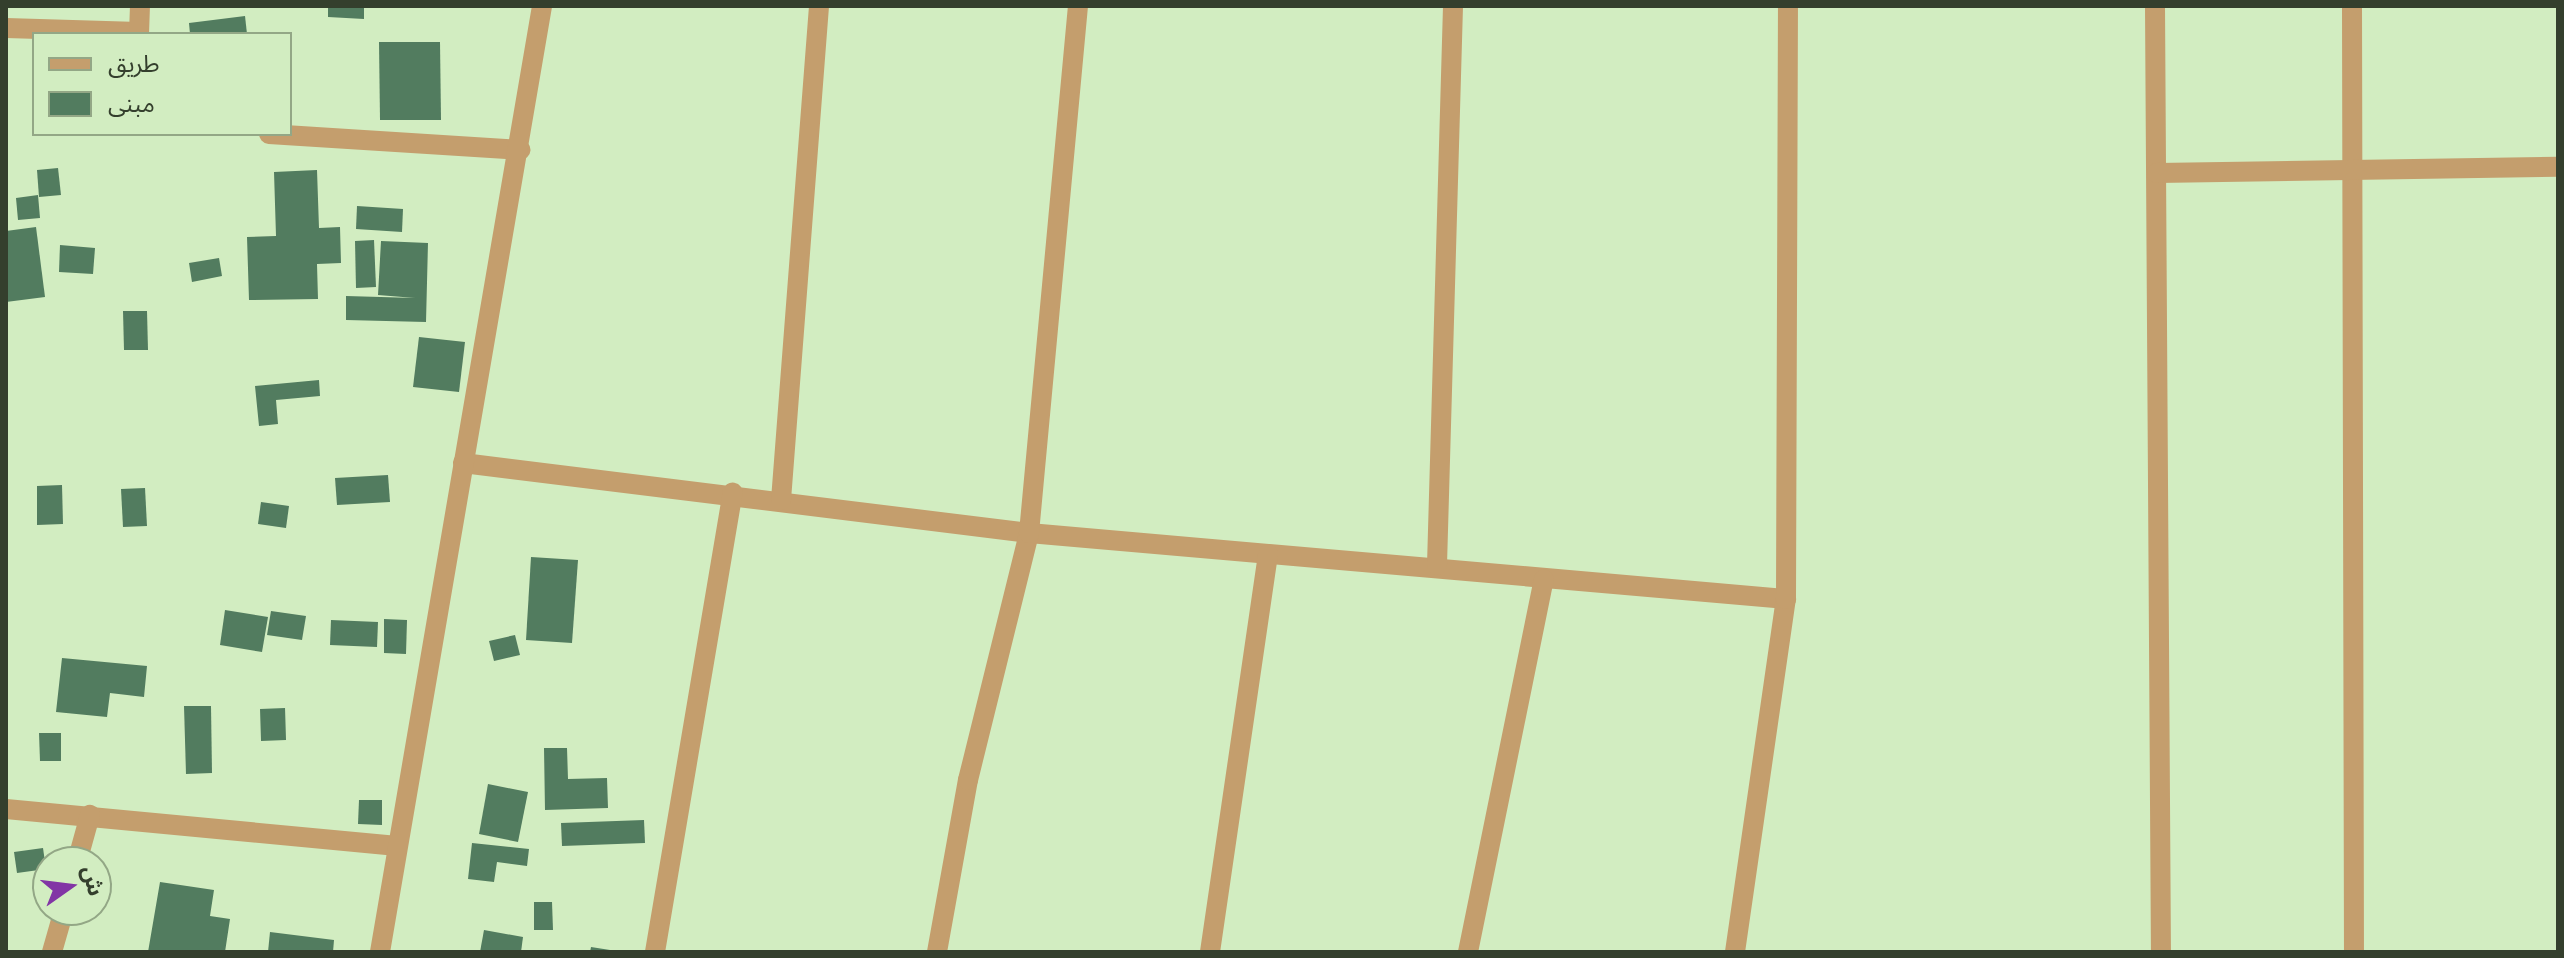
<!DOCTYPE html>
<meta charset="utf-8">
<style>
body{margin:0}
#map{position:relative;width:2564px;height:958px;overflow:hidden;background:#d2edc1;font-family:Lato,"Noto Sans Arabic",sans-serif}
div>[style]{position:absolute}
[style*='--x']{left:calc(var(--x)*1px);top:calc(var(--y)*1px);width:calc(var(--w)*1px);rotate:calc(var(--a)*1deg)}
.building>*{inset:0;background:#527c5f}
.minor>*{height:20px;margin:-10px;padding:0 10px;transform-origin:10px;border-radius:10px;background:#c49e6d}
span{translate:-50% -50%;white-space:nowrap;text-align:center;line-height:1.15;-webkit-text-stroke:8px #d2edc1;paint-order:stroke}
.frame{position:absolute;inset:0;border:8px solid #343f2d;pointer-events:none}
.legend{position:absolute;left:32px;top:32px;width:260px;height:104px;box-sizing:border-box;background:#d2edc1;border:2px solid #93a786;margin:0;padding:10px 14px;list-style:none;font-size:24px;color:#343f2d}
.legend li{display:flex;align-items:center;gap:16px;height:40px}
.legend b{width:40px;border:2px solid #93a786}
.north{position:absolute;left:32px;top:846px;width:80px;height:80px;box-sizing:border-box;background:#d2edc1;border:2px solid #93a786;border-radius:50%;rotate:76deg;font-size:22px;font-weight:700;line-height:32px;text-align:center;color:#343f2d}
.north::after{content:'';display:block;margin:auto;width:28px;height:36px;background:#8235a5;clip-path:polygon(50% 0,100% 100%,50% 72%,0 100%)}
</style>
<div id="map">
<div class="building">
<i style="clip-path:polygon(328px 6px,364px 6px,364px 19px,328px 17px)"></i>
<i style="clip-path:polygon(245px 16px,247px 34px,190px 34px,189px 23px)"></i>
<i style="clip-path:polygon(379px 42px,440px 42px,441px 120px,380px 120px)"></i>
<i style="clip-path:polygon(58px 168px,61px 195px,39px 197px,37px 170px)"></i>
<i style="clip-path:polygon(317px 170px,319px 228px,340px 227px,341px 263px,317px 264px,318px 299px,249px 300px,247px 237px,276px 236px,274px 172px)"></i>
<i style="clip-path:polygon(38px 195px,40px 218px,18px 220px,16px 198px)"></i>
<i style="clip-path:polygon(357px 206px,403px 209px,402px 232px,356px 229px)"></i>
<i style="clip-path:polygon(36px 227px,45px 297px,6px 302px,6px 231px)"></i>
<i style="clip-path:polygon(374px 240px,376px 287px,356px 288px,355px 241px)"></i>
<i style="clip-path:polygon(381px 241px,428px 243px,426px 322px,346px 320px,346px 296px,415px 298px,378px 295px)"></i>
<i style="clip-path:polygon(60px 245px,95px 248px,93px 274px,59px 272px)"></i>
<i style="clip-path:polygon(219px 258px,222px 276px,192px 282px,189px 263px)"></i>
<i style="clip-path:polygon(123px 311px,147px 311px,148px 350px,124px 350px)"></i>
<i style="clip-path:polygon(419px 337px,465px 342px,459px 392px,413px 387px)"></i>
<i style="clip-path:polygon(319px 380px,320px 396px,276px 400px,278px 424px,259px 426px,255px 386px)"></i>
<i style="clip-path:polygon(388px 475px,390px 502px,337px 505px,335px 478px)"></i>
<i style="clip-path:polygon(62px 485px,63px 524px,37px 525px,37px 486px)"></i>
<i style="clip-path:polygon(145px 488px,147px 526px,123px 527px,121px 489px)"></i>
<i style="clip-path:polygon(261px 502px,289px 506px,286px 528px,258px 524px)"></i>
<i style="clip-path:polygon(531px 557px,578px 560px,572px 643px,526px 640px)"></i>
<i style="clip-path:polygon(225px 610px,268px 617px,262px 652px,220px 645px)"></i>
<i style="clip-path:polygon(271px 611px,306px 616px,302px 640px,267px 635px)"></i>
<i style="clip-path:polygon(384px 619px,407px 620px,406px 654px,384px 653px)"></i>
<i style="clip-path:polygon(331px 620px,378px 622px,377px 647px,330px 645px)"></i>
<i style="clip-path:polygon(515px 635px,520px 655px,494px 661px,489px 641px)"></i>
<i style="clip-path:polygon(62px 658px,147px 666px,144px 697px,110px 693px,107px 717px,56px 712px)"></i>
<i style="clip-path:polygon(184px 706px,211px 706px,212px 773px,186px 774px)"></i>
<i style="clip-path:polygon(285px 708px,286px 740px,261px 741px,260px 709px)"></i>
<i style="clip-path:polygon(39px 733px,61px 733px,61px 761px,40px 761px)"></i>
<i style="clip-path:polygon(544px 748px,567px 748px,568px 779px,607px 778px,608px 808px,545px 810px)"></i>
<i style="clip-path:polygon(488px 784px,528px 792px,518px 842px,479px 834px)"></i>
<i style="clip-path:polygon(359px 800px,382px 800px,382px 825px,358px 824px)"></i>
<i style="clip-path:polygon(644px 820px,645px 843px,562px 846px,561px 823px)"></i>
<i style="clip-path:polygon(472px 843px,529px 849px,527px 866px,497px 862px,494px 882px,468px 879px)"></i>
<i style="clip-path:polygon(43px 848px,46px 869px,17px 873px,14px 852px)"></i>
<i style="clip-path:polygon(160px 882px,214px 890px,210px 916px,230px 919px,225px 952px,148px 952px)"></i>
<i style="clip-path:polygon(534px 902px,552px 902px,553px 930px,534px 930px)"></i>
<i style="clip-path:polygon(484px 930px,523px 937px,521px 952px,480px 952px)"></i>
<i style="clip-path:polygon(270px 932px,334px 940px,333px 952px,268px 952px)"></i>
<i style="clip-path:polygon(591px 947px,610px 950px,610px 952px,590px 952px)"></i>
</div>
<div class="minor">
<i style="--x:2155;--y:6;--w:946;--a:89.64"></i>
<i style="--x:2352;--y:6;--w:946;--a:89.88"></i>
<i style="--x:6;--y:28;--w:133;--a:1.7"></i>
<i style="--x:139;--y:34;--w:28;--a:-88"></i>
<i style="--x:269;--y:134;--w:252;--a:3.6"></i>
<i style="--x:2157;--y:173;--w:401;--a:-0.9"></i>
<i style="--x:463;--y:463;--w:570;--a:7.05"></i>
<i style="--x:1029;--y:533;--w:760;--a:4.98"></i>
<i style="--x:781;--y:500;--w:495;--a:-85.6"></i>
<i style="--x:1437;--y:565;--w:559;--a:-88.36"></i>
<i style="--x:6;--y:809;--w:393;--a:5.4"></i>
<i style="--x:77;--y:862;--w:49;--a:-74.5"></i>
<i style="--x:52;--y:952;--w:44;--a:-74.1"></i>
<i style="--x:380;--y:952;--w:960;--a:-80.28"></i>
<i style="--x:655;--y:952;--w:466;--a:-80.4"></i>
<i style="--x:937;--y:952;--w:175;--a:-79.8"></i>
<i style="--x:968;--y:780;--w:254;--a:-76.1"></i>
<i style="--x:1029;--y:533;--w:529;--a:-84.69"></i>
<i style="--x:1210;--y:952;--w:402;--a:-81.7"></i>
<i style="--x:1468;--y:952;--w:380;--a:-78.5"></i>
<i style="--x:1735;--y:952;--w:357;--a:-81.8"></i>
<i style="--x:1786;--y:599;--w:593;--a:-89.81"></i>
</div>
<div class="frame"></div>
<ul class="legend">
<li><b style="height:10px;background:#c49e6d"></b>طريق</li>
<li><b style="height:22px;background:#527c5f"></b>مبنى</li>
</ul>
<div class="north">ش</div>
</div>
